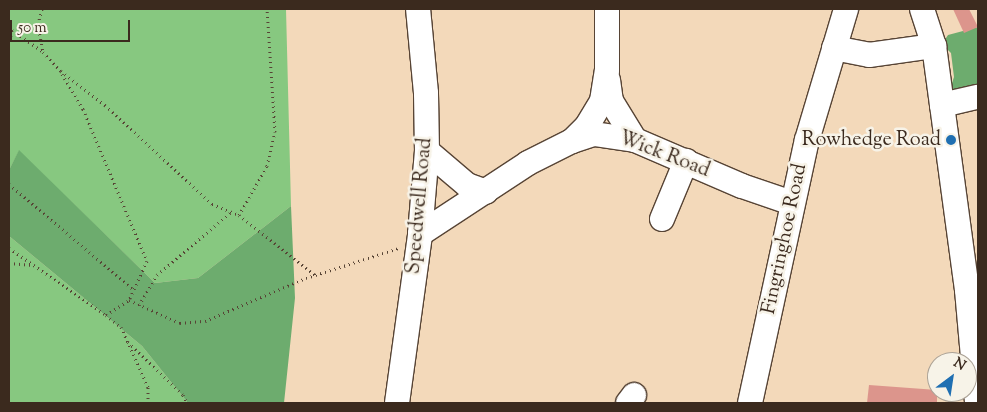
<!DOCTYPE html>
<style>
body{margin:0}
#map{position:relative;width:987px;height:412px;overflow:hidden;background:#f3d9ba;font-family:"Sorts Mill Goudy",serif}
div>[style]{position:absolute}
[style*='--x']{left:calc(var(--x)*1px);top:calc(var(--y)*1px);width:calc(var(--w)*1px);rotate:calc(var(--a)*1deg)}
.green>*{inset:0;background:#87c880}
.forest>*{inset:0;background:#6dac6e}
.building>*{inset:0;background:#dc958c}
.path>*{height:3px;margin-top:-1.5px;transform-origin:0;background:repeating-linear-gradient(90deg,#574435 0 1px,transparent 0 5px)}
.roads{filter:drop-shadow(1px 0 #574435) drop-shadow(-1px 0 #574435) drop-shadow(0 1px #574435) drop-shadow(0 -1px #574435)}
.minor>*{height:24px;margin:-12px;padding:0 12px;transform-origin:12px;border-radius:12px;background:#fff}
.dots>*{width:14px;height:14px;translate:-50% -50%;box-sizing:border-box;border:2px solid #f7f3e8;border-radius:50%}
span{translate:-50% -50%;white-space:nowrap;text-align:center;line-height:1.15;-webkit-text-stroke:5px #f7f3e8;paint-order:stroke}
.poi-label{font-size:20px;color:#3b2a1e}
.right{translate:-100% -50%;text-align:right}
.street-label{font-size:20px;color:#3b2a1e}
.frame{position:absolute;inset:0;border:10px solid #3b2a1e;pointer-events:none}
.north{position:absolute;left:927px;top:352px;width:50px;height:50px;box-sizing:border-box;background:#f7f3e8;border:1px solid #aca397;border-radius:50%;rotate:31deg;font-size:14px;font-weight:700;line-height:20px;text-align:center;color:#3b2a1e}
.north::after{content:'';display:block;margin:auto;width:18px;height:22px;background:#1f6fb2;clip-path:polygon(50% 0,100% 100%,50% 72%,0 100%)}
.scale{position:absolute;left:10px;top:20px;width:120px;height:22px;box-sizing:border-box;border:2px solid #3b2a1e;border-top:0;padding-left:6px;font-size:15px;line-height:18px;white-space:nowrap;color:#3b2a1e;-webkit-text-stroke:4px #f7f3e8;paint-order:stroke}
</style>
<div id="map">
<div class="green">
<i style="clip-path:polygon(9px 9px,286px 9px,291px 206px,198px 278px,155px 283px,19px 151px,9px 170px)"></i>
<i style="clip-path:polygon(9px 236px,142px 346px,188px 403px,9px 403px)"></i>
</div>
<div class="forest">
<i style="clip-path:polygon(978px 27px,978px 92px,949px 92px,954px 77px,951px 53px,942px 44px,948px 35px)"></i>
<i style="clip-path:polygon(19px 150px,155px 283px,198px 278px,291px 206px,295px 298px,284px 403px,188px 403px,142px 346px,9px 236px,9px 170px)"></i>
</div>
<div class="building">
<i style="clip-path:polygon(953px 9px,969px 9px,978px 27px,964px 33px)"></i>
<i style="clip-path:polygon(869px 385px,937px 390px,937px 403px,867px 403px)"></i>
</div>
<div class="path">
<i style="--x:42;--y:9;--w:16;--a:105"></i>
<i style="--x:38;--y:24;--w:28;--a:80"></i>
<i style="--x:43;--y:52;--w:26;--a:47"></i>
<i style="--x:61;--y:71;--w:56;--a:37.7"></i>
<i style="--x:105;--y:105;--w:146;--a:42.8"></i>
<i style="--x:212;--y:204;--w:29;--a:22"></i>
<i style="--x:239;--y:215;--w:97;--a:38.3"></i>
<i style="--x:9;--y:27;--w:4;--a:45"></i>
<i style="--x:12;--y:30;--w:14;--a:102"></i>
<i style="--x:12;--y:30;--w:38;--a:35"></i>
<i style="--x:62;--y:74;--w:41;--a:59"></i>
<i style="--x:83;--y:109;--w:165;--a:67.2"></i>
<i style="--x:147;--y:261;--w:43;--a:114.8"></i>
<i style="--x:9;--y:184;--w:164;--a:40.3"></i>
<i style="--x:239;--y:215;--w:56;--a:-60.3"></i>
<i style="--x:267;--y:166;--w:35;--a:-77"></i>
<i style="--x:275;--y:132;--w:123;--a:-93.7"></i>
<i style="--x:9;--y:248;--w:118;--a:34.6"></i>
<i style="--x:106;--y:315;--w:27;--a:-33"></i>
<i style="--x:129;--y:300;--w:56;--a:24.3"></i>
<i style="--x:180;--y:323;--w:25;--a:-5"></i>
<i style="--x:205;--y:321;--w:110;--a:-23.1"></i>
<i style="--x:306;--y:278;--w:98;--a:-17.9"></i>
<i style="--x:9;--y:263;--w:24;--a:5"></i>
<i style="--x:139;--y:305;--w:35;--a:-59"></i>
<i style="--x:157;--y:275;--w:97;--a:-40.4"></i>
<i style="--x:106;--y:315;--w:19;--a:39"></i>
<i style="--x:121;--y:327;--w:66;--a:65.8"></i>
<i style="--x:148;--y:387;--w:16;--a:90"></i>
<i style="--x:128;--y:342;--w:76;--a:43.9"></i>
<i style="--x:183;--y:395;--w:9;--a:63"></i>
</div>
<div class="roads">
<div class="minor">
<i style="--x:922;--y:9;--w:39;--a:72"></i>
<i style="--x:934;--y:46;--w:60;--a:82.3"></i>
<i style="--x:942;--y:105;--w:187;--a:82.3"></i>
<i style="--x:967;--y:290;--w:113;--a:84.9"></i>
<i style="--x:834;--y:48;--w:36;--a:11"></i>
<i style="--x:869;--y:55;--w:66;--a:-7.9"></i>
<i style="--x:608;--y:80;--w:21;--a:82"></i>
<i style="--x:611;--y:101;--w:46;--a:58.4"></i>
<i style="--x:942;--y:105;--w:37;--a:-13"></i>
<i style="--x:572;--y:141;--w:21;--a:-45"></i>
<i style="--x:587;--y:126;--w:29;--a:-59"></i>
<i style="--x:602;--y:101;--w:30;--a:-81"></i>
<i style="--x:607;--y:71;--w:62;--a:-90"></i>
<i style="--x:427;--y:151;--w:52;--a:40.4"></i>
<i style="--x:467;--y:185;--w:20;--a:20"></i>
<i style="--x:662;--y:219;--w:63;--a:-67.5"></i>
<i style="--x:420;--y:234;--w:129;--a:-33.3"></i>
<i style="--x:528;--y:163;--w:49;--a:-26.6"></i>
<i style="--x:572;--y:141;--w:23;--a:-18"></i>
<i style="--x:594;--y:134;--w:41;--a:8.3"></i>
<i style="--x:635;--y:140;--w:116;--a:23.3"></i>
<i style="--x:742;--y:186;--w:53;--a:18.8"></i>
<i style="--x:397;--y:403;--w:171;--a:-82.2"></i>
<i style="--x:420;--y:234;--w:83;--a:-85.2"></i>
<i style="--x:427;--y:151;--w:58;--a:-91"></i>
<i style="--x:426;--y:93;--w:84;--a:-95.4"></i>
<i style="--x:628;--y:403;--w:10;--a:-53"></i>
<i style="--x:750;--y:403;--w:269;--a:-77.8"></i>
<i style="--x:807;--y:140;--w:137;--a:-73.4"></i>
</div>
</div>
<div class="dots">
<i style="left:951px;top:140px;background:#1f6fb2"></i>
</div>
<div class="poi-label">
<span class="right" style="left:941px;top:140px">Rowhedge Road</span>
</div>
<div class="street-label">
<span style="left:664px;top:155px;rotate:21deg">Wick Road</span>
<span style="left:420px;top:206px;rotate:-85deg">Speedwell Road</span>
<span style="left:785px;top:239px;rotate:-78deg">Fingringhoe Road</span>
</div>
<div class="frame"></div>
<div class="north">N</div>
<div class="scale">50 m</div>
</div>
